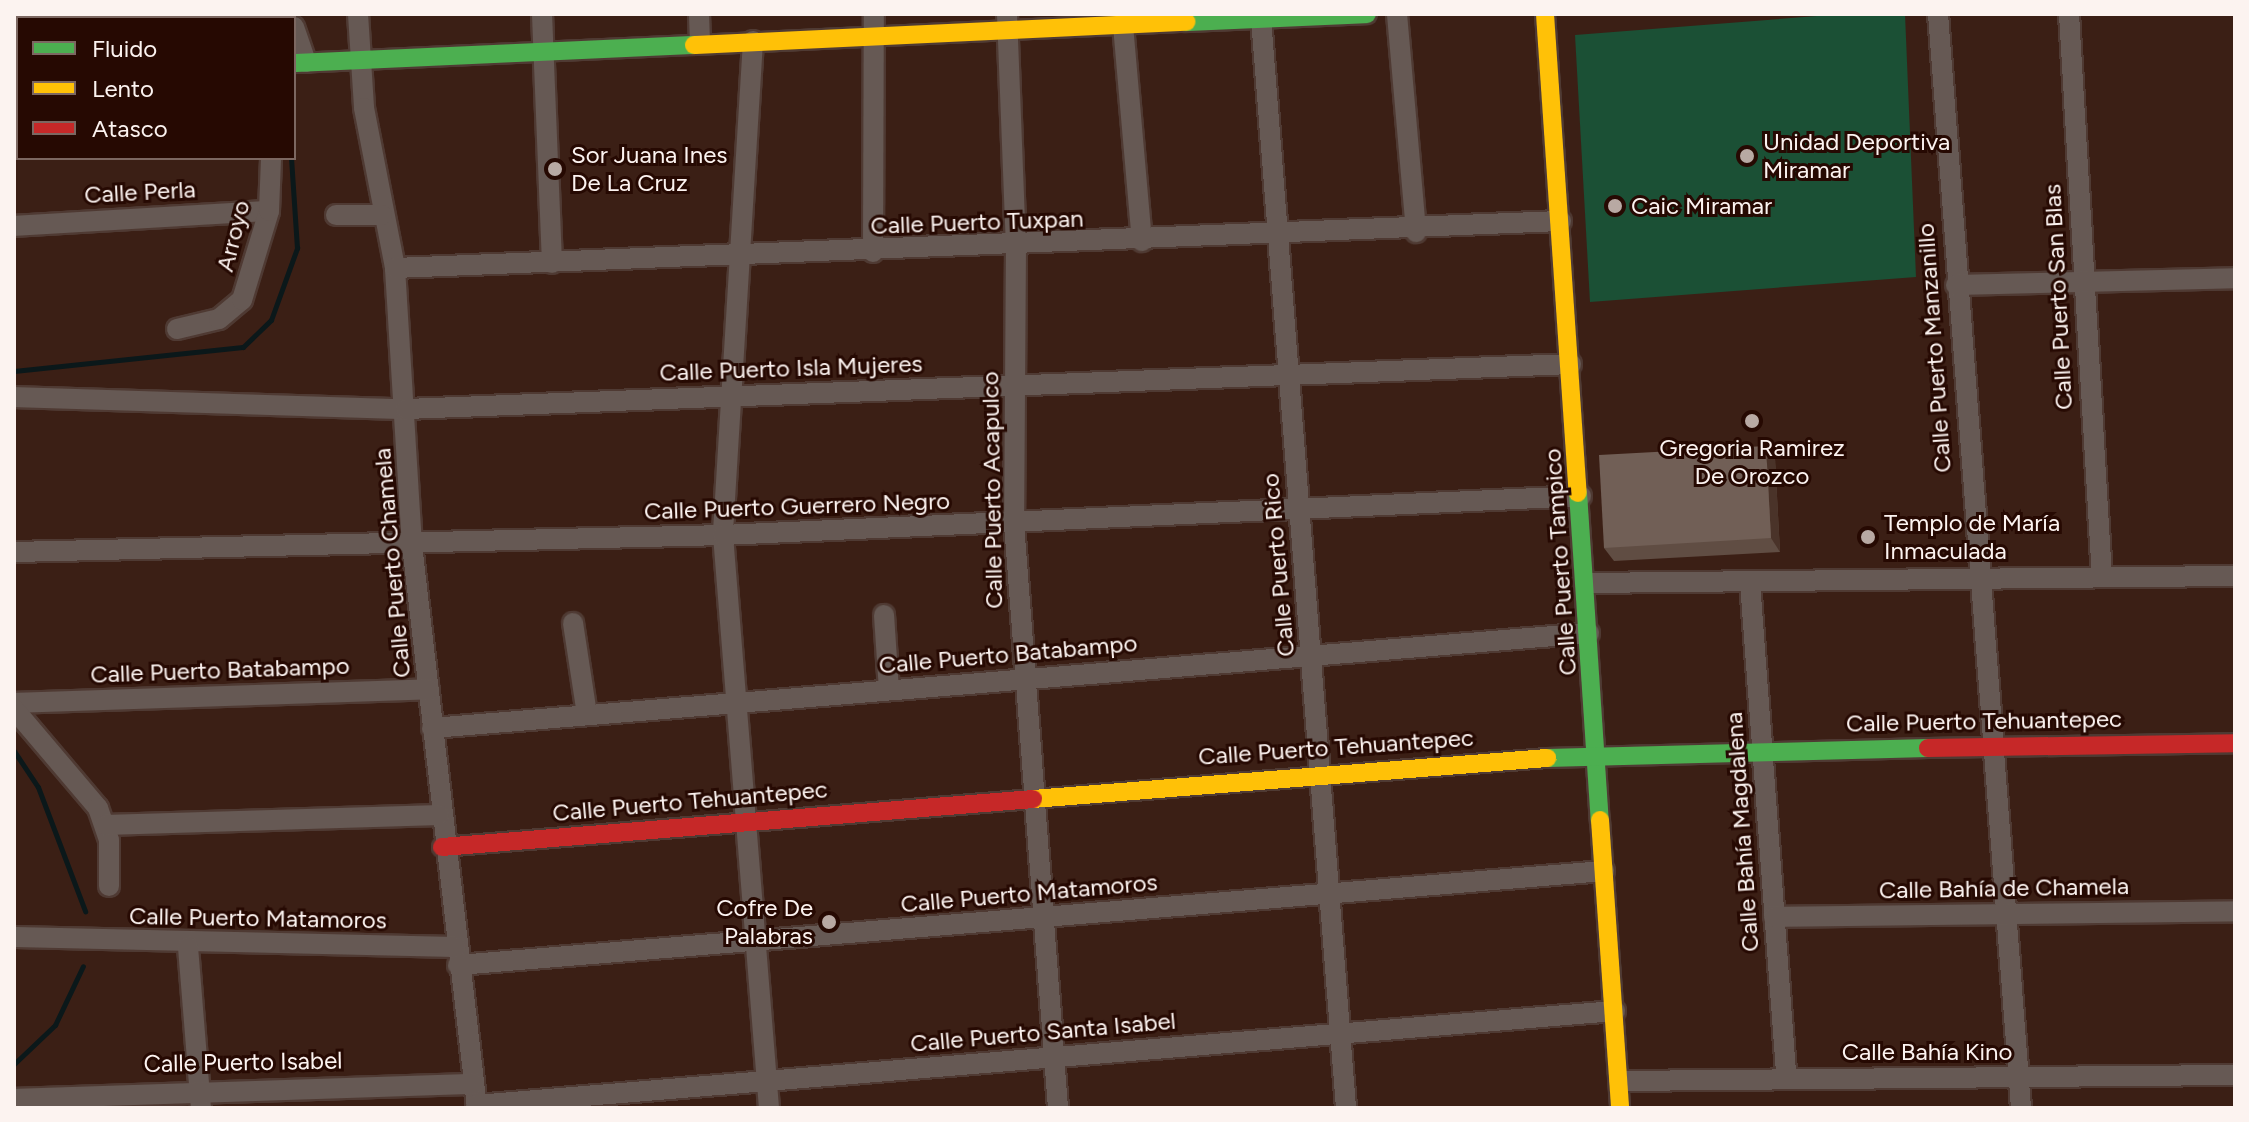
<!DOCTYPE html>
<meta charset="utf-8">
<style>
body{margin:0}
#map{position:relative;width:2249px;height:1122px;overflow:hidden;background:#3b1f15;font-family:Figtree,sans-serif}
div>[style]{position:absolute}
[style*='--x']{left:calc(var(--x)*1px);top:calc(var(--y)*1px);width:calc(var(--w)*1px);rotate:calc(var(--a)*1deg)}
.green>*{inset:0;background:#1b5035}
.stream>*{height:5px;margin:-2.5px;padding:0 2.5px;transform-origin:2.5px;border-radius:2.5px;background:#0b181a}
.path>*{height:3px;margin-top:-1.5px;transform-origin:0;background:repeating-linear-gradient(90deg,#70615c 0 2px,transparent 0 8px)}
.roads{filter:drop-shadow(2px 0 #4f3a33) drop-shadow(-2px 0 #4f3a33) drop-shadow(0 2px #4f3a33) drop-shadow(0 -2px #4f3a33)}
.street>*{height:20px;margin:-10px;padding:0 10px;transform-origin:10px;border-radius:10px;background:#665954}
.fast>*{height:18px;margin:-9px;padding:0 9px;transform-origin:9px;border-radius:9px;background:#4caf50}
.slow>*{height:18px;margin:-9px;padding:0 9px;transform-origin:9px;border-radius:9px;background:#ffc107}
.jam>*{height:18px;margin:-9px;padding:0 9px;transform-origin:9px;border-radius:9px;background:#c62828}
.wall>*{inset:0;background:#604d43}
.shaded-wall>*{inset:0;background:#4a3329}
.building>*{inset:0;background:#715f56}
.dots>*{width:22px;height:22px;translate:-50% -50%;box-sizing:border-box;border:4px solid #260902;border-radius:50%}
span{translate:-50% -50%;white-space:nowrap;text-align:center;line-height:1.15;-webkit-text-stroke:6px #260902;paint-order:stroke}
.poi-label{font-size:24px;color:#fcf3f0}
.left{translate:0 -50%;text-align:left}
.right{translate:-100% -50%;text-align:right}
.street-label{font-size:24px;color:#fcf3f0}
.frame{position:absolute;inset:0;border:16px solid #fcf3f0;pointer-events:none}
.legend{position:absolute;left:16px;top:16px;width:280px;height:144px;box-sizing:border-box;background:#260902;border:2px solid #7c6761;margin:0;padding:10px 14px;list-style:none;font-size:24px;color:#fcf3f0}
.legend li{display:flex;align-items:center;gap:16px;height:40px}
.legend b{width:40px;border:2px solid #7c6761}
</style>
<div id="map">
<div class="green">
<i style="clip-path:polygon(1843px 14px,1905px 14px,1916px 277px,1590px 302px,1575px 35px)"></i>
</div>
<div class="stream">
<i style="--x:266;--y:14;--w:4;--a:76"></i>
<i style="--x:14;--y:371;--w:230;--a:-6"></i>
<i style="--x:243;--y:347;--w:39;--a:-44"></i>
<i style="--x:271;--y:320;--w:77;--a:-70.1"></i>
<i style="--x:297;--y:248;--w:90;--a:-93.8"></i>
<i style="--x:14;--y:751;--w:43;--a:56.3"></i>
<i style="--x:38;--y:787;--w:133;--a:69.2"></i>
<i style="--x:14;--y:1064;--w:57;--a:-43.6"></i>
<i style="--x:55;--y:1025;--w:65;--a:-64.6"></i>
</div>
<div class="path">
<i style="--x:2232;--y:1108;--w:4;--a:-34"></i>
</div>
<div class="roads">
<div class="street">
<i style="--x:224;--y:14;--w:4;--a:63"></i>
<i style="--x:358;--y:14;--w:94;--a:86.3"></i>
<i style="--x:364;--y:108;--w:163;--a:79"></i>
<i style="--x:395;--y:268;--w:278;--a:86.5"></i>
<i style="--x:412;--y:545;--w:567;--a:83.41"></i>
<i style="--x:542;--y:14;--w:249;--a:87.7"></i>
<i style="--x:699;--y:14;--w:29;--a:88"></i>
<i style="--x:1007;--y:14;--w:232;--a:87.8"></i>
<i style="--x:1016;--y:246;--w:277;--a:90.4"></i>
<i style="--x:1014;--y:523;--w:587;--a:85.7"></i>
<i style="--x:1397;--y:14;--w:219;--a:85"></i>
<i style="--x:1938;--y:14;--w:1097;--a:85.66"></i>
<i style="--x:2069;--y:14;--w:564;--a:86.65"></i>
<i style="--x:1261;--y:18;--w:1093;--a:85.54"></i>
<i style="--x:1123;--y:25;--w:217;--a:85"></i>
<i style="--x:294;--y:27;--w:37;--a:71"></i>
<i style="--x:753;--y:41;--w:495;--a:93.5"></i>
<i style="--x:723;--y:535;--w:575;--a:85.41"></i>
<i style="--x:336;--y:215;--w:46;--a:0"></i>
<i style="--x:14;--y:226;--w:255;--a:-3.4"></i>
<i style="--x:873;--y:252;--w:238;--a:-89.8"></i>
<i style="--x:395;--y:268;--w:1167;--a:-2.31"></i>
<i style="--x:1956;--y:285;--w:279;--a:-1.4"></i>
<i style="--x:177;--y:329;--w:43;--a:-13.4"></i>
<i style="--x:219;--y:319;--w:30;--a:-40"></i>
<i style="--x:242;--y:300;--w:93;--a:-73.1"></i>
<i style="--x:269;--y:211;--w:53;--a:-87.8"></i>
<i style="--x:14;--y:397;--w:392;--a:1.8"></i>
<i style="--x:406;--y:409;--w:1166;--a:-2.21"></i>
<i style="--x:14;--y:552;--w:709;--a:-1.37"></i>
<i style="--x:723;--y:535;--w:859;--a:-2.6"></i>
<i style="--x:1750;--y:582;--w:497;--a:85.8"></i>
<i style="--x:1585;--y:583;--w:650;--a:-0.62"></i>
<i style="--x:884;--y:615;--w:75;--a:86.2"></i>
<i style="--x:573;--y:623;--w:93;--a:81.3"></i>
<i style="--x:14;--y:703;--w:415;--a:-1.9"></i>
<i style="--x:14;--y:709;--w:130;--a:49.7"></i>
<i style="--x:98;--y:808;--w:34;--a:71"></i>
<i style="--x:109;--y:840;--w:46;--a:90"></i>
<i style="--x:432;--y:728;--w:1161;--a:-4.69"></i>
<i style="--x:106;--y:825;--w:333;--a:-1.7"></i>
<i style="--x:1774;--y:917;--w:461;--a:-0.7"></i>
<i style="--x:14;--y:937;--w:442;--a:1.3"></i>
<i style="--x:188;--y:947;--w:162;--a:85.4"></i>
<i style="--x:458;--y:965;--w:1150;--a:-4.69"></i>
<i style="--x:1619;--y:1081;--w:616;--a:-0.56"></i>
<i style="--x:14;--y:1099;--w:460;--a:-1.9"></i>
<i style="--x:476;--y:1105;--w:1143;--a:-4.72"></i>
</div>
<div class="fast">
<i style="--x:1186;--y:22;--w:181;--a:-2.5"></i>
<i style="--x:294;--y:63;--w:400;--a:-2.6"></i>
<i style="--x:1578;--y:493;--w:328;--a:86.2"></i>
<i style="--x:1547;--y:758;--w:381;--a:-1.5"></i>
</div>
<div class="slow">
<i style="--x:1545;--y:14;--w:480;--a:86.1"></i>
<i style="--x:694;--y:45;--w:493;--a:-2.7"></i>
<i style="--x:14;--y:77;--w:4;--a:0"></i>
<i style="--x:1033;--y:799;--w:516;--a:-4.56"></i>
<i style="--x:1600;--y:820;--w:289;--a:86"></i>
</div>
<div class="jam">
<i style="--x:1928;--y:748;--w:307;--a:-0.9"></i>
<i style="--x:442;--y:847;--w:593;--a:-4.64"></i>
</div>
</div>
<div class="wall">
<i style="clip-path:polygon(1775px 459px,1780px 552px,1614px 561px,1604px 548px)"></i>
</div>
<div class="shaded-wall">
<i style="clip-path:polygon(1766px 446px,1775px 459px,1780px 552px,1771px 538px)"></i>
</div>
<div class="building">
<i style="clip-path:polygon(1766px 446px,1771px 538px,1604px 548px,1599px 455px)"></i>
</div>
<div class="dots">
<i style="left:1747px;top:156px;background:#b8a9a3"></i>
<i style="left:555px;top:169px;background:#b8a9a3"></i>
<i style="left:1615px;top:206px;background:#b8a9a3"></i>
<i style="left:1752px;top:421px;background:#b8a9a3"></i>
<i style="left:1868px;top:537px;background:#b8a9a3"></i>
<i style="left:829px;top:922px;background:#b8a9a3"></i>
</div>
<div class="poi-label">
<span class="left" style="left:1763px;top:156px">Unidad Deportiva<br>Miramar</span>
<span class="left" style="left:571px;top:169px">Sor Juana Ines<br>De La Cruz</span>
<span class="left" style="left:1631px;top:206px">Caic Miramar</span>
<span style="left:1752px;top:462px">Gregoria Ramirez<br>De Orozco</span>
<span class="left" style="left:1884px;top:537px">Templo de María<br>Inmaculada</span>
<span class="right" style="left:813px;top:922px">Cofre De<br>Palabras</span>
</div>
<div class="street-label">
<span style="left:140px;top:192px;rotate:-3deg">Calle Perla</span>
<span style="left:977px;top:222px;rotate:-2deg">Calle Puerto Tuxpan</span>
<span style="left:233px;top:236px;rotate:-76deg">Arroyo</span>
<span style="left:2058px;top:297px;rotate:-93deg">Calle Puerto San Blas</span>
<span style="left:1934px;top:348px;rotate:-94deg">Calle Puerto Manzanillo</span>
<span style="left:791px;top:368px;rotate:-2deg">Calle Puerto Isla Mujeres</span>
<span style="left:992px;top:490px;rotate:-91deg">Calle Puerto Acapulco</span>
<span style="left:797px;top:506px;rotate:-2deg">Calle Puerto Guerrero Negro</span>
<span style="left:1560px;top:562px;rotate:-94deg">Calle Puerto Tampico</span>
<span style="left:392px;top:563px;rotate:-95deg">Calle Puerto Chamela</span>
<span style="left:1278px;top:565px;rotate:-95deg">Calle Puerto Rico</span>
<span style="left:1008px;top:654px;rotate:-5deg">Calle Puerto Batabampo</span>
<span style="left:220px;top:670px;rotate:-2deg">Calle Puerto Batabampo</span>
<span style="left:1984px;top:721px;rotate:-1deg">Calle Puerto Tehuantepec</span>
<span style="left:1336px;top:747px;rotate:-4deg">Calle Puerto Tehuantepec</span>
<span style="left:690px;top:801px;rotate:-5deg">Calle Puerto Tehuantepec</span>
<span style="left:1742px;top:832px;rotate:-94deg">Calle Bahía Magdalena</span>
<span style="left:2004px;top:888px;rotate:-1deg">Calle Bahía de Chamela</span>
<span style="left:1029px;top:893px;rotate:-5deg">Calle Puerto Matamoros</span>
<span style="left:258px;top:918px;rotate:1deg">Calle Puerto Matamoros</span>
<span style="left:1043px;top:1032px;rotate:-5deg">Calle Puerto Santa Isabel</span>
<span style="left:1927px;top:1052px">Calle Bahía Kino</span>
<span style="left:243px;top:1062px;rotate:-1deg">Calle Puerto Isabel</span>
</div>
<div class="frame"></div>
<ul class="legend">
<li><b style="height:10px;background:#4caf50"></b>Fluido</li>
<li><b style="height:10px;background:#ffc107"></b>Lento</li>
<li><b style="height:10px;background:#c62828"></b>Atasco</li>
</ul>
</div>
